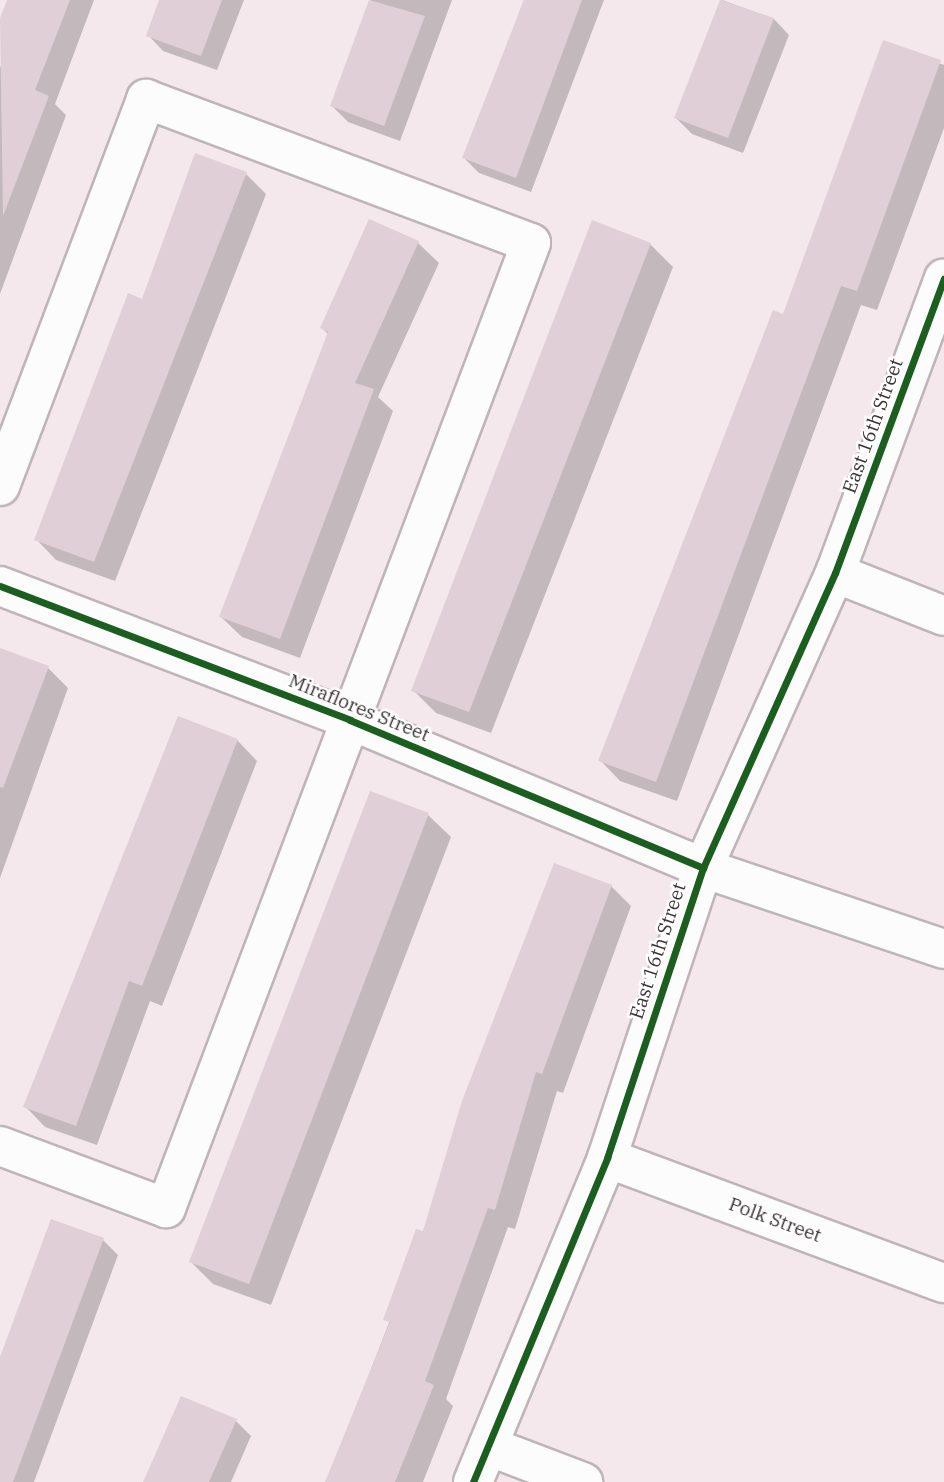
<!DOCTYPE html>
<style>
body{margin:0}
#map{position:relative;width:944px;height:1482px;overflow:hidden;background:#f4e8ec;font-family:"IBM Plex Serif",serif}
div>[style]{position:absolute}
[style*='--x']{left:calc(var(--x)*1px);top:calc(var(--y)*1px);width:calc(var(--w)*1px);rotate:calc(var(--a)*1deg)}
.shadow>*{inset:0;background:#0003}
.building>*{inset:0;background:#e0cfd6}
.roads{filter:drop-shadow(2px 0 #bfb5b8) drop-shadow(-2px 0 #bfb5b8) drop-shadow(0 2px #bfb5b8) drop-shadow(0 -2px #bfb5b8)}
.minor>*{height:38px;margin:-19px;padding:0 19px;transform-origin:19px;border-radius:19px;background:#fdfcfc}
.cycleway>*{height:7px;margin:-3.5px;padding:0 3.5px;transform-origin:3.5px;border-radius:3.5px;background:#1b5e20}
span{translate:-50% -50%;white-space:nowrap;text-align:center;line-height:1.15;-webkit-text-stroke:5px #fff;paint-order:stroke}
.street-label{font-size:19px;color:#3d3438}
</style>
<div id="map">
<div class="shadow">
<i style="clip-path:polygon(9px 0,94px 0,55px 104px,66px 115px,0 294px,0 68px,11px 41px,0 23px)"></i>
<i style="clip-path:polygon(162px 0,244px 0,217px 70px,163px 51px,148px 35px)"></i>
<i style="clip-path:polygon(371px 0,452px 0,400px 141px,348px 122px,332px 106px)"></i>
<i style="clip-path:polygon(524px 0,604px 0,531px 192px,479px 173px,464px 158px)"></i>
<i style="clip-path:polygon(722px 0,774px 19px,789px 35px,743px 153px,692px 134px,676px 118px)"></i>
<i style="clip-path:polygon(884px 42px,944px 65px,944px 128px,877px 310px,861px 305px,677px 801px,620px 781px,600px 760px,784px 316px)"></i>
<i style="clip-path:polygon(246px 174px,266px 194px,115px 581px,56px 560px,36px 539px,143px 301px)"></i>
<i style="clip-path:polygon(370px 222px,418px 243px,439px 263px,378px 397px,393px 411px,300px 658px,242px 637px,221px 617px,329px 335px,322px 328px)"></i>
<i style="clip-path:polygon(650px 244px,673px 267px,491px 733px,436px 713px,413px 690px)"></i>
<i style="clip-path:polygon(0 650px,48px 668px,68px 688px,0 878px)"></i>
<i style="clip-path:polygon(237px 740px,257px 761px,162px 1006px,150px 1001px,97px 1145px,45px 1127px,25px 1106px)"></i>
<i style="clip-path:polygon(371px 794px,428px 815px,451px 837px,271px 1305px,213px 1284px,191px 1262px)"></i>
<i style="clip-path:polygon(611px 886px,631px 906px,563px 1093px,557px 1091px,515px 1229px,508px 1227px,446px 1399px,453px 1406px,423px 1482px,327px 1482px,424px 1233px)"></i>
<i style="clip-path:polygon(103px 1240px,118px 1255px,34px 1482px,0 1482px,0 1362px)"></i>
<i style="clip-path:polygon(236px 1421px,251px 1436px,231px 1482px,145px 1482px)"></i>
</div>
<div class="building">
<i style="clip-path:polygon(7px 0,70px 0,35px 90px,49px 96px,3px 216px,0 18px)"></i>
<i style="clip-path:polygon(159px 0,222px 0,201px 56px,146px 36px)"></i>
<i style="clip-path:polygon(369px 0,425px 16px,384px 126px,330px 106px)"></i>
<i style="clip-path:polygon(524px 0,582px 0,516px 178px,462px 158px)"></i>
<i style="clip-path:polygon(720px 0,774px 18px,728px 138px,674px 118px)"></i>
<i style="clip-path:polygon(883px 40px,941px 60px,857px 291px,841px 286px,656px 782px,598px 761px,773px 310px,783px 314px)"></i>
<i style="clip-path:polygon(195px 153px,247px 172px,94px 562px,34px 540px,128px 293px,142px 299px)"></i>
<i style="clip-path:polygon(369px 219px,419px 241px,355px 383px,374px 389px,280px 639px,219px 617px,328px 332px,320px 328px)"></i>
<i style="clip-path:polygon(592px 220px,651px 243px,469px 712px,411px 691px)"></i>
<i style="clip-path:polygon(0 648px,49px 666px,3px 788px,0 787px)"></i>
<i style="clip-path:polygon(178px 716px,238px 739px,142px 986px,129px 981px,76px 1126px,23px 1107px)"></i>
<i style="clip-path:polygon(370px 791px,429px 813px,249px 1284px,189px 1262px)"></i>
<i style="clip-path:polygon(554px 863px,612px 885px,542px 1074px,536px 1072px,495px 1210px,488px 1208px,425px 1381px,434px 1385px,395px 1482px,325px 1482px,390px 1322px,383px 1320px,416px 1229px,423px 1231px,462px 1101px)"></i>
<i style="clip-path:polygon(51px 1219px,104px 1238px,13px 1482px,0 1482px,0 1357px)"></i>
<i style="clip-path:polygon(181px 1396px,237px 1419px,209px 1482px,143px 1482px)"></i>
</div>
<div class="roads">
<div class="minor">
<i style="--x:0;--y:486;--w:414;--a:-69.3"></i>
<i style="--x:146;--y:99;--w:411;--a:20.5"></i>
<i style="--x:531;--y:243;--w:1032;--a:110.72"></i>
<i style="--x:166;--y:1208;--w:177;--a:-159.5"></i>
<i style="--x:835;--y:573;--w:117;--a:21.5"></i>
<i style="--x:0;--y:586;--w:375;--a:20.9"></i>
<i style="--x:350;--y:720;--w:383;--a:22.7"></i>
<i style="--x:703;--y:868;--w:254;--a:18.6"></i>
<i style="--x:607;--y:1158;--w:359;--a:20.4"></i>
<i style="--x:488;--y:1446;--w:102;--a:20.8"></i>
<i style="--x:473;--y:1482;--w:351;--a:-67.5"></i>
<i style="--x:607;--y:1158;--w:305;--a:-71.7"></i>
<i style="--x:703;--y:868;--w:323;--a:-65.9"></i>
<i style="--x:835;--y:573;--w:314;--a:-69.7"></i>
</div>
</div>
<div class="cycleway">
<i style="--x:0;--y:586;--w:375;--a:20.9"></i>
<i style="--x:350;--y:720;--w:383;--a:22.7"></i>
<i style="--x:473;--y:1482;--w:351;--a:-67.5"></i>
<i style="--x:607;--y:1158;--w:305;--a:-71.7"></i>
<i style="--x:703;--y:868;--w:323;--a:-65.9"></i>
<i style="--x:835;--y:573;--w:314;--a:-69.7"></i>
</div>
<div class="street-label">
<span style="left:873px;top:426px;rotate:-70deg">East 16th Street</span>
<span style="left:359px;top:708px;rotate:22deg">Miraflores Street</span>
<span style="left:658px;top:951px;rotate:-72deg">East 16th Street</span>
<span style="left:775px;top:1220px;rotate:20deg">Polk Street</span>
</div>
</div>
